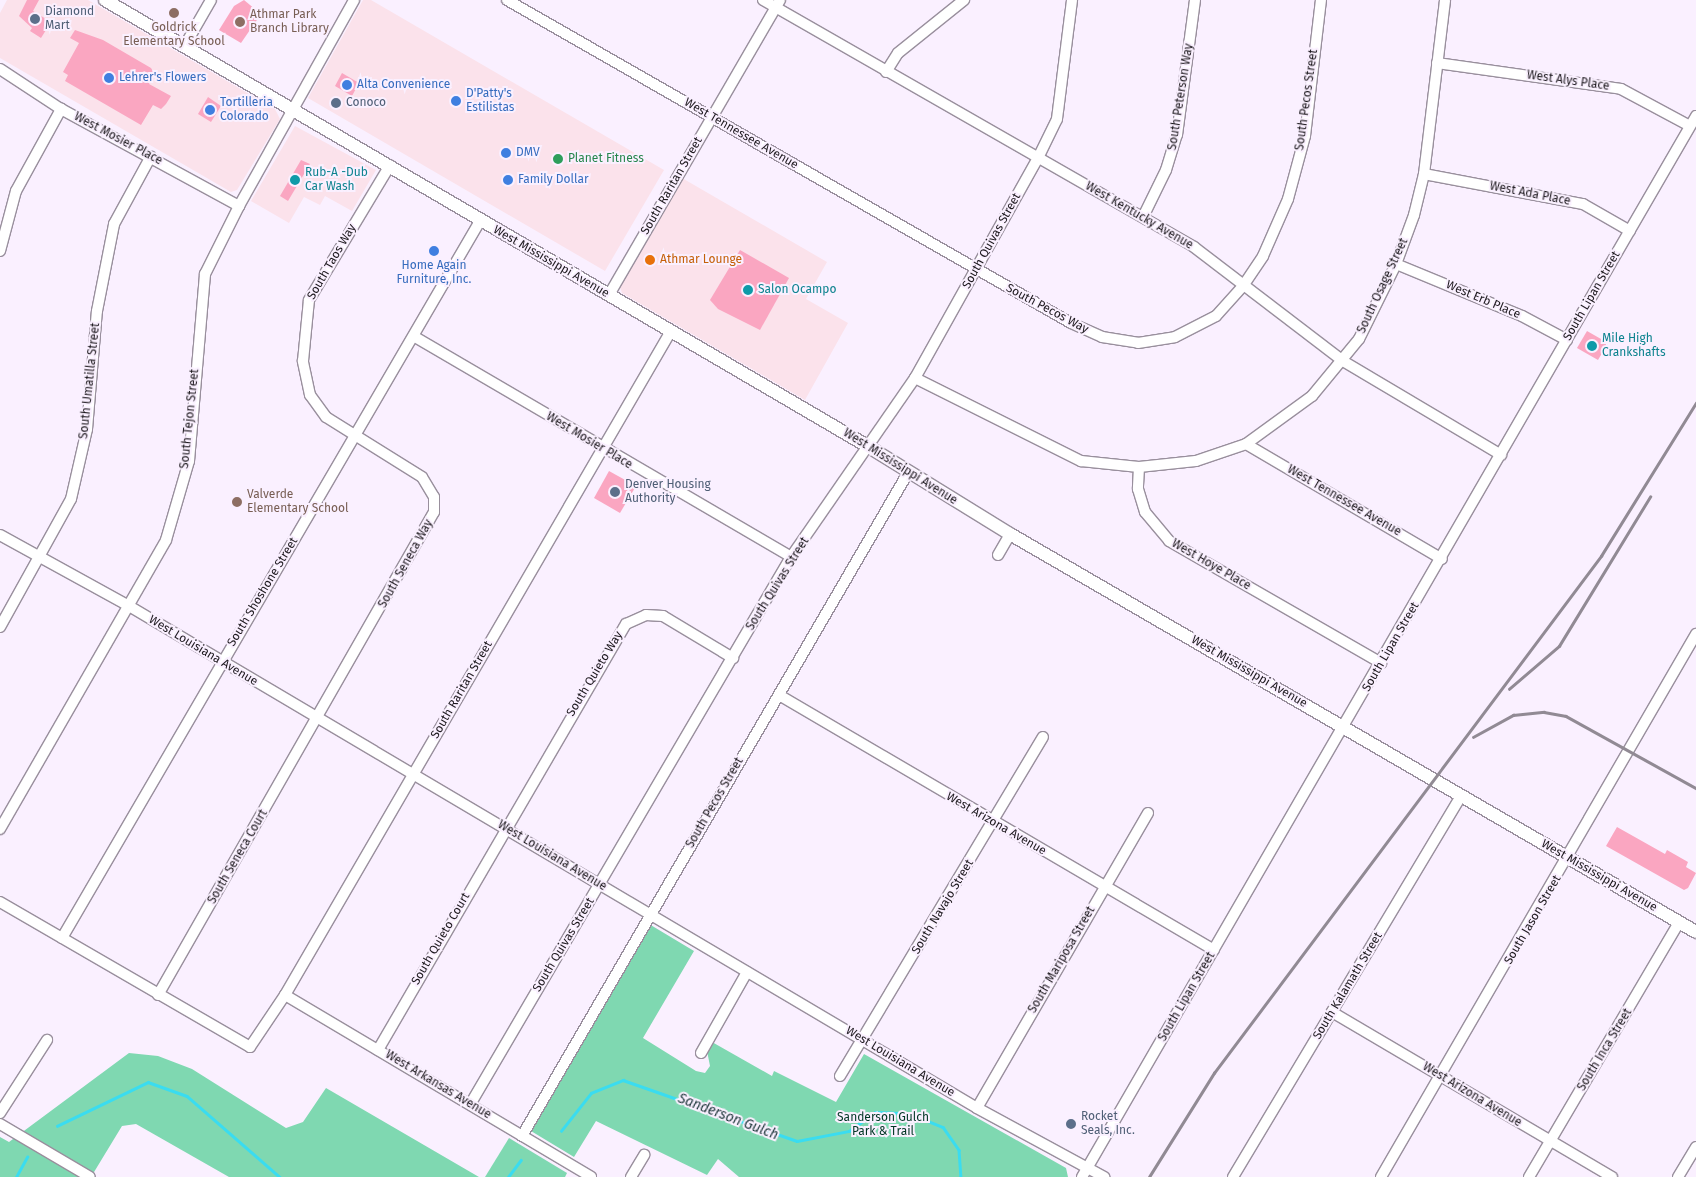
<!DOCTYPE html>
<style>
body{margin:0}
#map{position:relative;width:1696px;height:1177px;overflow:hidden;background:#faf0ff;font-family:"Fira Sans",sans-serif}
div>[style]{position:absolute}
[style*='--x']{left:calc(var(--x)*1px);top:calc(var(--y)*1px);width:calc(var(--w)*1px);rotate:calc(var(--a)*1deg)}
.commercial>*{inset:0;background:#fbe2eb}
.green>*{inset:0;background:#7fd8b1}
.stream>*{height:2.5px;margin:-1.25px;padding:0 1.25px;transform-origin:1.25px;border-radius:1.25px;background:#3adcf0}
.building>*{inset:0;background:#faa6c1}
.roads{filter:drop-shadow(1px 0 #998f9d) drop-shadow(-1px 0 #998f9d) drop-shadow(0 1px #998f9d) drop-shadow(0 -1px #998f9d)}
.minor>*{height:10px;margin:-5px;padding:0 5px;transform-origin:5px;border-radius:5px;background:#fff}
.major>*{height:12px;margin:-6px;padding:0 6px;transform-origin:6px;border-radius:6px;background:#fff}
.rail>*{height:2.5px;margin:-1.25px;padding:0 1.25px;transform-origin:1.25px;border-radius:1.25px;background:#918a94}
.dots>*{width:14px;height:14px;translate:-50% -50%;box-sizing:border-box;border:2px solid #faf0ff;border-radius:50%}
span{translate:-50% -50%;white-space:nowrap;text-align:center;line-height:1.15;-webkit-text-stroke:4px #faf0ff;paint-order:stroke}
.service-label{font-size:12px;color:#4e5e75}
.left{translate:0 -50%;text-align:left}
.education-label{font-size:12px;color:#785e54}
.shop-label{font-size:12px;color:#366cbe}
.street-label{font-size:12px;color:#1d191e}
.leisure-label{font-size:12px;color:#27864d}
.culture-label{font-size:12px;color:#0d838f}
.food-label{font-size:12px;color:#c56008}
.park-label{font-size:12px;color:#003624}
.water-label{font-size:14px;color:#1d363a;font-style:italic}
</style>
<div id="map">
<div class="commercial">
<i style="clip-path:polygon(7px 0,88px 0,275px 109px,280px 119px,237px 190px,231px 192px,0 58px,0 13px)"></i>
<i style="clip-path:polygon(363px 0,371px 0,664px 170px,605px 271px,308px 98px)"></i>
<i style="clip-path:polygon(295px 126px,376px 170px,352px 211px,325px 196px,320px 205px,304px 197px,289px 223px,251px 201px)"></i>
<i style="clip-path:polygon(682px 178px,827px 262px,806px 299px,848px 323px,805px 400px,622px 293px,620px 287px)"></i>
</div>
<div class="green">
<i style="clip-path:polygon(649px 924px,694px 951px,643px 1038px,696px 1071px,705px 1073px,710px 1066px,707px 1051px,712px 1042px,772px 1076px,774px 1071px,836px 1102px,864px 1054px,1066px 1168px,1068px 1177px,739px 1177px,718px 1159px,707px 1175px,596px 1121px,574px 1157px,531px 1131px)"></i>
<i style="clip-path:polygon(129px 1053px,158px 1056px,192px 1069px,286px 1128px,303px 1122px,326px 1088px,479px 1177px,229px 1177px,136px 1124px,122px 1126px,91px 1177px,0 1177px,0 1137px,9px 1142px)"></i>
<i style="clip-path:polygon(509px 1138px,567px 1173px,565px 1177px,485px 1177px)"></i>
</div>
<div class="stream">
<i style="--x:57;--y:1126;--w:101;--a:-25.8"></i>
<i style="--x:148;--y:1082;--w:41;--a:19.7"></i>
<i style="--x:187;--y:1096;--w:123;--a:41.1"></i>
<i style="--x:561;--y:1131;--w:48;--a:-51.7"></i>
<i style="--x:591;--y:1093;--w:35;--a:-22"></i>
<i style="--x:623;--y:1080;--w:184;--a:19.3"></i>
<i style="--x:797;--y:1141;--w:53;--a:-10.9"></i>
<i style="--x:849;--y:1131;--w:32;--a:-36"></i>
<i style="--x:875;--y:1112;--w:33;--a:2"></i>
<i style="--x:908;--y:1113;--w:38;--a:22"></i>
<i style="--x:943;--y:1127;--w:28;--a:55"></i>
<i style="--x:959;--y:1150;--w:27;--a:86"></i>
<i style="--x:16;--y:1177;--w:23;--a:-61"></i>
<i style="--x:508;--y:1177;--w:21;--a:-53"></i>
</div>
<div class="building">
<i style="clip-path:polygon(27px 0,39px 0,33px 11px,51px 22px,41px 38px,30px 31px,32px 28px,19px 16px)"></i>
<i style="clip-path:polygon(244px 0,261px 14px,241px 43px,219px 30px,234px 6px)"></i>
<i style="clip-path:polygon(75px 30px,103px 40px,151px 68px,154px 73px,149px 84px,171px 96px,166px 104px,161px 109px,153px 105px,141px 125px,65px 81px,68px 75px,63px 72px,79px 43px,70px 38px)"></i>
<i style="clip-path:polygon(342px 73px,359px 83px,352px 96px,335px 86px)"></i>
<i style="clip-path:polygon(208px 97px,221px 106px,211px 122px,198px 114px)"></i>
<i style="clip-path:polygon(301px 160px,310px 164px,288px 201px,280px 196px)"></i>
<i style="clip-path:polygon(740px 250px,789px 278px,760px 330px,718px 309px,710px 300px)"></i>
<i style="clip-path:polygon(1587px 331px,1608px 343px,1598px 360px,1577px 348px)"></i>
<i style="clip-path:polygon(609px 471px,636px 486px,620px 513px,594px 498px)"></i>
<i style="clip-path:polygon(1617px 827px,1665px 854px,1667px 850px,1688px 862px,1686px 867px,1696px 873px,1688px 888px,1684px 890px,1606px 846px)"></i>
</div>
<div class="roads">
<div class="minor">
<i style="--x:507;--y:0;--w:650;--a:29.8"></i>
<i style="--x:1071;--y:323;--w:34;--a:24"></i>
<i style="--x:1102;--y:337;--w:36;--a:9"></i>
<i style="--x:1138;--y:343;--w:37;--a:-9"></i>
<i style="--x:1175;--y:337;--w:46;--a:-27.1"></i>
<i style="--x:1216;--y:316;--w:40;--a:-48"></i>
<i style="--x:1243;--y:286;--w:36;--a:-56"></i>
<i style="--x:1263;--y:256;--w:62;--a:-66.3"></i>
<i style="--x:1288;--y:199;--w:65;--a:-74.9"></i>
<i style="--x:1305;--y:136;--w:137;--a:-83.3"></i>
<i style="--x:763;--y:0;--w:497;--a:29.8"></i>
<i style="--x:1194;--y:247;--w:188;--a:37.4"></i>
<i style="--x:1343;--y:361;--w:184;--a:30.7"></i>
<i style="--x:184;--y:47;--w:54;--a:-60.1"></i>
<i style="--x:1437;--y:63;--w:186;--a:8"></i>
<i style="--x:1621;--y:89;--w:78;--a:28.2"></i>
<i style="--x:0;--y:69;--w:73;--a:33.3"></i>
<i style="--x:61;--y:109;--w:203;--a:28.6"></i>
<i style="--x:886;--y:72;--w:22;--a:-58"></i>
<i style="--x:898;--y:53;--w:85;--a:-38.8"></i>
<i style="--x:1424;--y:174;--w:162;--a:10.7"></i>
<i style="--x:1583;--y:204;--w:54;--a:29.9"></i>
<i style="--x:1143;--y:217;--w:52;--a:-63.9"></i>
<i style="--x:1166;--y:170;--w:37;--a:-73"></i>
<i style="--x:1177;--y:135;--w:136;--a:-82.4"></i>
<i style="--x:0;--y:251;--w:62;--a:-75.1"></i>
<i style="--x:16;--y:191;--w:94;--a:-61.2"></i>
<i style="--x:1396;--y:264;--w:136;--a:22.4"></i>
<i style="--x:1522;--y:316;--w:51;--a:28.1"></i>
<i style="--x:609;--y:295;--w:341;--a:-59.9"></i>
<i style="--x:415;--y:337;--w:436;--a:30.3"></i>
<i style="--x:915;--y:378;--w:186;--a:26.6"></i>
<i style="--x:1081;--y:461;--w:58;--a:5.9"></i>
<i style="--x:1139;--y:467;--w:22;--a:93"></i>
<i style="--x:1138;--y:489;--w:24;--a:73"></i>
<i style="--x:1145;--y:512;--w:38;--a:50"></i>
<i style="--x:1169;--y:541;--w:245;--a:29.9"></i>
<i style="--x:1246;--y:444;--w:227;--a:30.4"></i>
<i style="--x:1139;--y:467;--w:57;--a:-6"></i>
<i style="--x:1196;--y:461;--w:53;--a:-18.8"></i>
<i style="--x:1246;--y:444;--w:82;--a:-36"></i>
<i style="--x:1312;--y:396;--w:74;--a:-50.5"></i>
<i style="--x:1359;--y:339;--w:84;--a:-63.7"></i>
<i style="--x:1396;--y:264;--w:52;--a:-69.8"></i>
<i style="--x:1414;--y:215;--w:42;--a:-76.3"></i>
<i style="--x:1424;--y:174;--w:175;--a:-83.1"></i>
<i style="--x:0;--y:535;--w:147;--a:28.8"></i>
<i style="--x:129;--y:606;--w:985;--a:30.62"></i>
<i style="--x:977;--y:1108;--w:145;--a:28.5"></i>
<i style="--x:998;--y:555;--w:24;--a:-60"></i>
<i style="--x:0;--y:627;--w:146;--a:-61"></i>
<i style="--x:71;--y:499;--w:72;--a:-77.1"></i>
<i style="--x:87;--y:429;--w:118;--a:-85.2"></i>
<i style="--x:97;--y:311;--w:89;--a:-78.9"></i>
<i style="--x:114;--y:224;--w:77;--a:-61.4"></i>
<i style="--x:779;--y:695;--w:504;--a:30.38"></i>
<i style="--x:0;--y:829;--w:333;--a:-60.1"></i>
<i style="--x:166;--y:540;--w:82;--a:-73.8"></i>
<i style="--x:189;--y:461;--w:188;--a:-85.1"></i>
<i style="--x:205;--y:274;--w:76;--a:-63.4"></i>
<i style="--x:239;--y:206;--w:236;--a:-60.8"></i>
<i style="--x:0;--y:902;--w:289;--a:30.1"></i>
<i style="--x:250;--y:1047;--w:63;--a:-56.1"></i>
<i style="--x:285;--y:995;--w:768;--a:-59.83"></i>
<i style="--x:62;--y:938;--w:830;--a:-59.76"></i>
<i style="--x:158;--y:995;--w:556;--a:-60.26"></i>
<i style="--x:434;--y:512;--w:15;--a:-90"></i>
<i style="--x:434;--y:497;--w:23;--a:-121"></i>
<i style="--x:422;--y:477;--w:113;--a:-148"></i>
<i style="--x:326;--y:417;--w:27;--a:-126"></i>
<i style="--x:310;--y:395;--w:35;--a:-102"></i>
<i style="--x:303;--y:361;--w:61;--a:-84.4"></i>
<i style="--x:309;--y:300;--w:157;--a:-59"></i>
<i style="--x:285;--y:995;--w:356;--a:30.7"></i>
<i style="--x:1332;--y:1012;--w:325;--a:30.5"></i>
<i style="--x:378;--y:1050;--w:493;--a:-59.8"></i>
<i style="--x:626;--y:624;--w:22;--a:-24"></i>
<i style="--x:646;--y:615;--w:17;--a:3"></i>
<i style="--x:663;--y:616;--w:82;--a:31"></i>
<i style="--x:701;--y:1053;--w:93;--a:-60.4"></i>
<i style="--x:840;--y:1076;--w:395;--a:-59.1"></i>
<i style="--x:471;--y:1103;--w:633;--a:-59.63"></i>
<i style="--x:791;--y:557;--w:218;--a:-55.3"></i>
<i style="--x:915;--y:378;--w:252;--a:-60.8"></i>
<i style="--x:1038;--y:158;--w:43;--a:-64"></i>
<i style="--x:1057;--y:119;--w:120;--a:-82.8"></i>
<i style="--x:977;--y:1108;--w:341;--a:-59.9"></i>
<i style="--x:0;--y:1113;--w:87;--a:-57.2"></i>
<i style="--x:0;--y:1124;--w:104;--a:30.5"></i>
<i style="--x:522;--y:1136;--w:769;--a:-59.8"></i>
<i style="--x:631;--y:1177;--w:26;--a:-59"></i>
<i style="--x:1082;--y:1177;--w:1226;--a:-59.94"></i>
<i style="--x:1233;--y:1177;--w:445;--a:-59.1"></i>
<i style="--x:1381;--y:1177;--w:628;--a:-59.88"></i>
<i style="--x:1529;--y:1177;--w:296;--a:-59.5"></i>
<i style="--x:1678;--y:1177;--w:35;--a:-59"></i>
</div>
<div class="major">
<i style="--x:105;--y:0;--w:885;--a:30.33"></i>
<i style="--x:869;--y:447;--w:166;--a:31.7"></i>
<i style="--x:1010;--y:534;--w:793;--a:30.12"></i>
</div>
</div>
<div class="rail">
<i style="--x:1509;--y:689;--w:66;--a:-40.7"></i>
<i style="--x:1559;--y:646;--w:175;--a:-58.6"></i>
<i style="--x:1473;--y:737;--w:46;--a:-28.8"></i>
<i style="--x:1513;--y:715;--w:31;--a:-6"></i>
<i style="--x:1544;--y:712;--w:22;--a:10"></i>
<i style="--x:1566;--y:716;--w:149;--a:29"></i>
<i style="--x:1149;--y:1177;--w:123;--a:-58"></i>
<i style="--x:1214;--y:1073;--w:646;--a:-53.18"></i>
<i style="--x:1601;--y:556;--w:180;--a:-58.2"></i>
</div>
<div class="dots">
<i style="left:174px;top:13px;background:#8d6e63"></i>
<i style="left:35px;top:19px;background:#5c6f8a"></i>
<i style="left:240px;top:22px;background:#8d6e63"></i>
<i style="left:109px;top:78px;background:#3f7fe0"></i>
<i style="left:347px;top:85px;background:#3f7fe0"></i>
<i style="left:456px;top:101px;background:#3f7fe0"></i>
<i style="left:336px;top:103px;background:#5c6f8a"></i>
<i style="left:210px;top:110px;background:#3f7fe0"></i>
<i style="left:506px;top:153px;background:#3f7fe0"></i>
<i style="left:558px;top:159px;background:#2e9e5b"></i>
<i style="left:295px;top:180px;background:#0f9aa8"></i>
<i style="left:508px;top:180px;background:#3f7fe0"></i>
<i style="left:434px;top:251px;background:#3f7fe0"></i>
<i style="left:650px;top:260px;background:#e8710a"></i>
<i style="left:748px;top:290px;background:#0f9aa8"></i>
<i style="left:1592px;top:346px;background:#0f9aa8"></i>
<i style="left:615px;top:492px;background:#5c6f8a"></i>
<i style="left:237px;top:502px;background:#8d6e63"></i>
<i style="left:1071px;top:1124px;background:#5c6f8a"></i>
</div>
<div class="service-label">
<span class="left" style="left:45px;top:19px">Diamond<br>Mart</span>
<span class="left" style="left:346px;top:103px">Conoco</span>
<span class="left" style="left:625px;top:492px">Denver Housing<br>Authority</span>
<span class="left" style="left:1081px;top:1124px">Rocket<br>Seals, Inc.</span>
</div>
<div class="education-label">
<span class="left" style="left:250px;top:22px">Athmar Park<br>Branch Library</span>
<span style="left:174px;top:35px">Goldrick<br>Elementary School</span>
<span class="left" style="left:247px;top:502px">Valverde<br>Elementary School</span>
</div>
<div class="shop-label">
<span class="left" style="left:119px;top:78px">Lehrer's Flowers</span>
<span class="left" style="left:357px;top:85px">Alta Convenience</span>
<span class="left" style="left:466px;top:101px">D'Patty's<br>Estilistas</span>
<span class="left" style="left:220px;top:110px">Tortilleria<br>Colorado</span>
<span class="left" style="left:516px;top:153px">DMV</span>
<span class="left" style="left:518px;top:180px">Family Dollar</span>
<span style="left:434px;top:273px">Home Again<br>Furniture, Inc.</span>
</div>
<div class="street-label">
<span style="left:1568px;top:81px;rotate:8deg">West Alys Place</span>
<span style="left:1181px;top:97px;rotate:-81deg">South Peterson Way</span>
<span style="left:1307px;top:100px;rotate:-82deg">South Pecos Street</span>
<span style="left:741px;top:134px;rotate:30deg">West Tennessee Avenue</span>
<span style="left:118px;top:139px;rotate:28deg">West Mosier Place</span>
<span style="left:672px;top:186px;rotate:-60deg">South Raritan Street</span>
<span style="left:1530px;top:194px;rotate:11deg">West Ada Place</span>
<span style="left:1139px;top:216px;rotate:30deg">West Kentucky Avenue</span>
<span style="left:992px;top:241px;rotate:-61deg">South Quivas Street</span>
<span style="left:332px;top:262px;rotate:-60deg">South Taos Way</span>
<span style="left:551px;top:262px;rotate:30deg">West Mississippi Avenue</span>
<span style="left:1383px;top:286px;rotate:-65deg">South Osage Street</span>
<span style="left:1592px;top:296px;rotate:-60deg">South Lipan Street</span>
<span style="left:1483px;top:300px;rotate:23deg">West Erb Place</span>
<span style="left:1047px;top:309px;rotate:28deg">South Pecos Way</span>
<span style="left:90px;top:381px;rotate:-84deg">South Umatilla Street</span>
<span style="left:190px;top:419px;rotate:-84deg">South Tejon Street</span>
<span style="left:589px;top:441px;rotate:31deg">West Mosier Place</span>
<span style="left:900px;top:467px;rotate:32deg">West Mississippi Avenue</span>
<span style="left:1344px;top:501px;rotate:30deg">West Tennessee Avenue</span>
<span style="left:406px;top:564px;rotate:-61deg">South Seneca Way</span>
<span style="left:1211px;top:565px;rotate:30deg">West Hoye Place</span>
<span style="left:778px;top:584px;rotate:-58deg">South Quivas Street</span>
<span style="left:263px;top:592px;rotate:-59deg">South Shoshone Street</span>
<span style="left:1391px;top:647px;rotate:-60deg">South Lipan Street</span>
<span style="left:203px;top:651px;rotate:31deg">West Louisiana Avenue</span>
<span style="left:1249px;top:672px;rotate:30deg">West Mississippi Avenue</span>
<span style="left:595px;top:674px;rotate:-59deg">South Quieto Way</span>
<span style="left:462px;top:690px;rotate:-60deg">South Raritan Street</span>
<span style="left:715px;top:803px;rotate:-60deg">South Pecos Street</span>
<span style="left:996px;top:824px;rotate:30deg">West Arizona Avenue</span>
<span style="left:552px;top:856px;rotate:31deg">West Louisiana Avenue</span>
<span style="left:238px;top:857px;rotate:-60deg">South Seneca Court</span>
<span style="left:1599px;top:876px;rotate:30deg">West Mississippi Avenue</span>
<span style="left:943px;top:907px;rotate:-59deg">South Navajo Street</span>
<span style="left:1533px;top:920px;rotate:-60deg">South Jason Street</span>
<span style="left:441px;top:939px;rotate:-60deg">South Quieto Court</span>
<span style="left:564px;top:945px;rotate:-59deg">South Quivas Street</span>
<span style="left:1062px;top:960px;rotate:-60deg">South Mariposa Street</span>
<span style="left:1348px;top:986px;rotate:-59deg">South Kalamath Street</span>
<span style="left:1187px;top:997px;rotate:-60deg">South Lipan Street</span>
<span style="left:1605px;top:1050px;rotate:-59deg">South Inca Street</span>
<span style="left:900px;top:1062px;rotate:31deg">West Louisiana Avenue</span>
<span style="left:438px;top:1085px;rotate:31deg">West Arkansas Avenue</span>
<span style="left:1472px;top:1095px;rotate:31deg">West Arizona Avenue</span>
</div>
<div class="leisure-label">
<span class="left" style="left:568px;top:159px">Planet Fitness</span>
</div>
<div class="culture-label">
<span class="left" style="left:305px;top:180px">Rub-A -Dub<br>Car Wash</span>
<span class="left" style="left:758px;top:290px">Salon Ocampo</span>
<span class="left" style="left:1602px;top:346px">Mile High<br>Crankshafts</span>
</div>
<div class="food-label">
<span class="left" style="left:660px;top:260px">Athmar Lounge</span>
</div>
<div class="park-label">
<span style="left:883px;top:1125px">Sanderson Gulch<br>Park &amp; Trail</span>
</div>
<div class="water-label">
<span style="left:728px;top:1117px;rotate:21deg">Sanderson Gulch</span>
</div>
</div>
